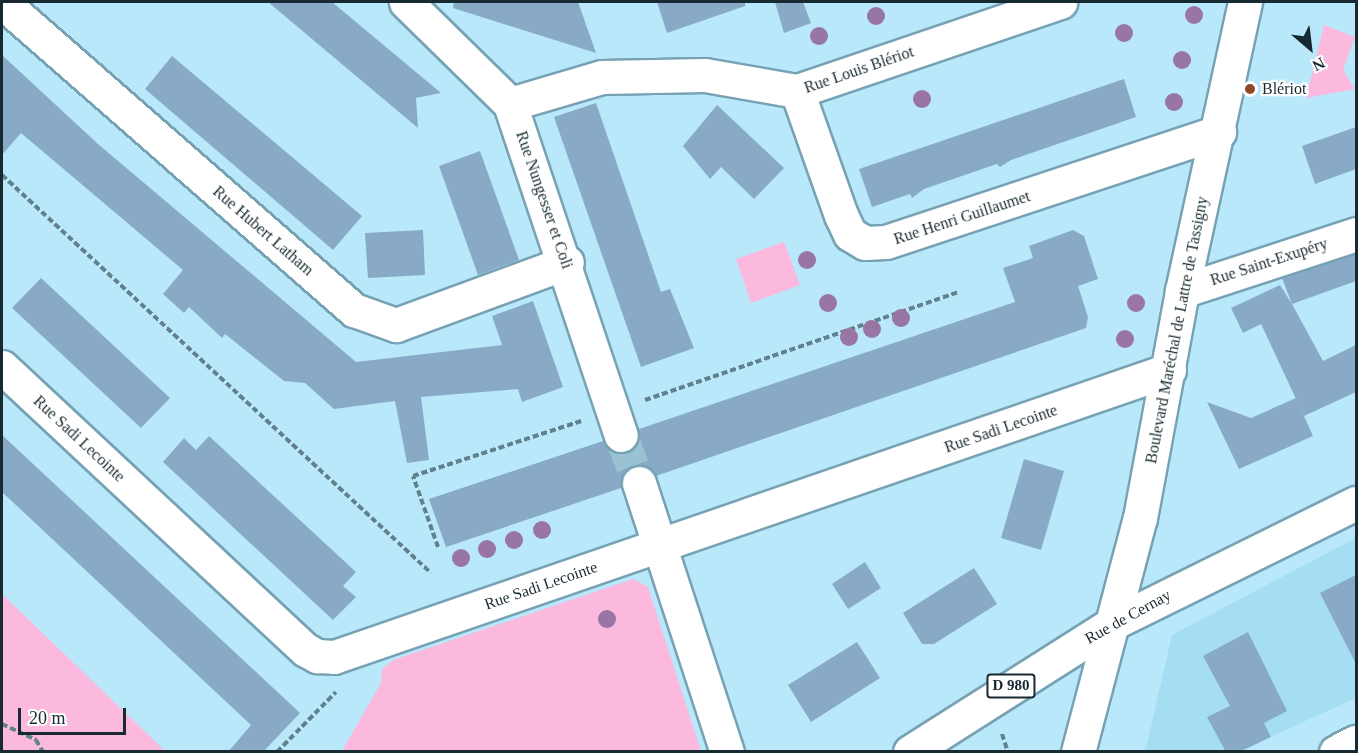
<!DOCTYPE html>
<meta charset="utf-8">
<style>
body{margin:0}
#map{position:relative;width:1358px;height:753px;overflow:hidden;background:#b9e8fb;font-family:"Times New Roman",serif}
div>[style]{position:absolute}
[style*='--x']{left:calc(var(--x)*1px);top:calc(var(--y)*1px);width:calc(var(--w)*1px);rotate:calc(var(--a)*1deg)}
.built>*{inset:0;background:#a5ddf3}
.green>*{inset:0;background:#fbb9dd}
.building>*{inset:0;background:#89aac6}
.street-tunnel>*{height:33px;margin-top:-16.5px;transform-origin:0;background:repeating-linear-gradient(90deg,#99c2d3 0 33px,transparent 0 49px)}
.path>*{height:4px;margin-top:-2px;transform-origin:0;background:repeating-linear-gradient(90deg,#61818d 0 6px,transparent 0 9px)}
.roads{filter:drop-shadow(2px 0 #76a2b4) drop-shadow(-2px 0 #76a2b4) drop-shadow(0 2px #76a2b4) drop-shadow(0 -2px #76a2b4)}
.street>*{height:33px;margin:-16.5px;padding:0 16.5px;transform-origin:16.5px;border-radius:16.5px;background:#fff}
.primary>*{height:33px;margin:-16.5px;padding:0 16.5px;transform-origin:16.5px;border-radius:16.5px;background:#fff}
.trees>*{width:18px;height:18px;margin:-9px;border-radius:50%;background:#9975a4}
.dots>*{width:16px;height:16px;translate:-50% -50%;box-sizing:border-box;border:3px solid #fff;border-radius:50%}
span{translate:-50% -50%;white-space:nowrap;text-align:center;line-height:1.15;-webkit-text-stroke:4.5px #fff;paint-order:stroke}
.shield-label span{padding:2px 4px;background:#fff;border:2px solid;border-radius:4px;-webkit-text-stroke-width:0}
.shield-label{font-size:15px;color:#182a31;font-weight:700}
.street-label{font-size:16px;color:#182a31}
.poi-label{font-size:16px;color:#182a31}
.left{translate:0 -50%;text-align:left}
.frame{position:absolute;inset:0;border:3px solid #182a31;pointer-events:none}
.north{position:absolute;left:1280px;top:18px;width:60px;height:60px;-webkit-text-stroke:4px #fff;paint-order:stroke;rotate:152deg;font-size:16px;font-weight:700;line-height:24px;text-align:center;color:#182a31}
.north::after{content:'';display:block;margin:auto;width:21px;height:27px;background:#182a31;clip-path:polygon(50% 0,100% 100%,50% 72%,0 100%)}
.scale{position:absolute;left:18px;top:708px;width:108px;height:27px;box-sizing:border-box;border:3px solid #182a31;border-top:0;padding-left:8px;font-size:18px;line-height:21px;white-space:nowrap;color:#182a31;-webkit-text-stroke:4px #fff;paint-order:stroke}
</style>
<div id="map">
<div class="built">
<i style="clip-path:polygon(1356px 538px,1356px 698px,1239px 751px,1145px 752px,1172px 635px)"></i>
</div>
<div class="green">
<i style="clip-path:polygon(1324px 25px,1355px 37px,1343px 70px,1355px 89px,1306px 98px)"></i>
<i style="clip-path:polygon(784px 242px,800px 285px,751px 303px,736px 259px)"></i>
<i style="clip-path:polygon(633px 579px,648px 587px,701px 751px,342px 751px,381px 683px,382px 669px,393px 660px)"></i>
<i style="clip-path:polygon(2px 594px,165px 751px,2px 751px)"></i>
</div>
<div class="building">
<i style="clip-path:polygon(268px 2px,332px 2px,441px 93px,416px 98px,418px 128px)"></i>
<i style="clip-path:polygon(454px 2px,578px 2px,596px 53px,453px 8px)"></i>
<i style="clip-path:polygon(657px 2px,745px 2px,745px 6px,667px 33px)"></i>
<i style="clip-path:polygon(775px 2px,803px 2px,811px 23px,784px 33px)"></i>
<i style="clip-path:polygon(2px 55px,98px 144px,356px 362px,502px 345px,492px 316px,533px 301px,563px 387px,522px 402px,518px 389px,421px 397px,429px 460px,407px 463px,395px 401px,334px 409px,305px 383px,284px 381px,225px 334px,222px 338px,189px 307px,184px 313px,163px 294px,183px 270px,21px 133px,2px 155px)"></i>
<i style="clip-path:polygon(172px 56px,362px 216px,333px 250px,145px 89px)"></i>
<i style="clip-path:polygon(1124px 79px,1136px 117px,1011px 160px,1000px 167px,997px 164px,924px 189px,912px 198px,910px 194px,872px 207px,859px 169px)"></i>
<i style="clip-path:polygon(596px 103px,661px 292px,670px 289px,694px 348px,641px 367px,554px 117px)"></i>
<i style="clip-path:polygon(717px 105px,784px 168px,754px 199px,721px 167px,710px 179px,683px 146px)"></i>
<i style="clip-path:polygon(1356px 127px,1356px 169px,1315px 184px,1302px 146px)"></i>
<i style="clip-path:polygon(480px 151px,519px 260px,478px 275px,439px 166px)"></i>
<i style="clip-path:polygon(423px 230px,425px 275px,368px 278px,365px 233px)"></i>
<i style="clip-path:polygon(1073px 230px,1084px 236px,1098px 279px,1078px 286px,1088px 317px,1086px 328px,656px 476px,643px 465px,633px 465px,625px 471px,621px 488px,446px 547px,429px 499px,603px 441px,609px 449px,626px 453px,635px 447px,639px 429px,1015px 302px,1003px 268px,1033px 258px,1029px 246px)"></i>
<i style="clip-path:polygon(1356px 254px,1356px 281px,1292px 304px,1323px 361px,1356px 345px,1356px 392px,1304px 416px,1261px 324px,1243px 333px,1231px 308px,1280px 285px,1292px 304px,1282px 278px)"></i>
<i style="clip-path:polygon(41px 278px,170px 398px,141px 428px,12px 308px)"></i>
<i style="clip-path:polygon(1296px 398px,1313px 436px,1239px 469px,1207px 402px,1251px 418px)"></i>
<i style="clip-path:polygon(2px 435px,300px 713px,263px 752px,228px 752px,251px 725px,2px 492px)"></i>
<i style="clip-path:polygon(209px 436px,356px 572px,343px 586px,356px 597px,333px 620px,163px 462px,184px 438px,196px 450px)"></i>
<i style="clip-path:polygon(1024px 459px,1064px 471px,1041px 550px,1001px 538px)"></i>
<i style="clip-path:polygon(865px 562px,881px 588px,848px 609px,832px 584px)"></i>
<i style="clip-path:polygon(974px 568px,997px 604px,934px 644px,922px 644px,903px 613px)"></i>
<i style="clip-path:polygon(1356px 575px,1356px 664px,1320px 593px)"></i>
<i style="clip-path:polygon(1248px 632px,1287px 711px,1264px 723px,1271px 737px,1239px 752px,1226px 752px,1207px 717px,1230px 706px,1203px 656px)"></i>
<i style="clip-path:polygon(857px 642px,880px 678px,811px 722px,788px 685px)"></i>
</div>
<div class="street-tunnel">
<i style="--x:621;--y:435;--w:51;--a:69.4"></i>
</div>
<div class="path">
<i style="--x:2;--y:175;--w:585;--a:42.85"></i>
<i style="--x:645;--y:400;--w:332;--a:-19"></i>
<i style="--x:438;--y:547;--w:75;--a:-109.4"></i>
<i style="--x:413;--y:476;--w:177;--a:-18.1"></i>
<i style="--x:2;--y:724;--w:38;--a:25"></i>
<i style="--x:36;--y:740;--w:14;--a:60"></i>
<i style="--x:1002;--y:734;--w:19;--a:72"></i>
<i style="--x:277;--y:752;--w:84;--a:-45.5"></i>
</div>
<div class="roads">
<div class="street">
<i style="--x:2;--y:2;--w:468;--a:41.2"></i>
<i style="--x:354;--y:310;--w:45;--a:19.7"></i>
<i style="--x:396;--y:325;--w:182;--a:-20.2"></i>
<i style="--x:406;--y:2;--w:146;--a:44.4"></i>
<i style="--x:510;--y:104;--w:349;--a:71.5"></i>
<i style="--x:797;--y:91;--w:132;--a:70.5"></i>
<i style="--x:841;--y:215;--w:21;--a:65"></i>
<i style="--x:850;--y:234;--w:17;--a:31"></i>
<i style="--x:865;--y:243;--w:21;--a:-3"></i>
<i style="--x:886;--y:242;--w:351;--a:-18.3"></i>
<i style="--x:510;--y:104;--w:96;--a:-16.4"></i>
<i style="--x:602;--y:77;--w:103;--a:-1.1"></i>
<i style="--x:705;--y:75;--w:93;--a:9.9"></i>
<i style="--x:797;--y:91;--w:278;--a:-18.7"></i>
<i style="--x:1182;--y:291;--w:183;--a:-18.1"></i>
<i style="--x:2;--y:367;--w:415;--a:43"></i>
<i style="--x:306;--y:650;--w:13;--a:29"></i>
<i style="--x:317;--y:656;--w:17;--a:3"></i>
<i style="--x:334;--y:657;--w:883;--a:-18.97"></i>
<i style="--x:639;--y:483;--w:283;--a:71.9"></i>
<i style="--x:1078;--y:752;--w:242;--a:-75.2"></i>
<i style="--x:1140;--y:518;--w:231;--a:-79.5"></i>
<i style="--x:1182;--y:291;--w:296;--a:-77.7"></i>
<i style="--x:1336;--y:752;--w:22;--a:-27"></i>
</div>
<div class="primary">
<i style="--x:910;--y:752;--w:241;--a:-32.4"></i>
<i style="--x:1113;--y:623;--w:271;--a:-26.3"></i>
</div>
</div>
<div class="trees">
<i style="left:1194px;top:15px"></i>
<i style="left:876px;top:16px"></i>
<i style="left:1124px;top:33px"></i>
<i style="left:819px;top:36px"></i>
<i style="left:1182px;top:60px"></i>
<i style="left:922px;top:99px"></i>
<i style="left:1174px;top:102px"></i>
<i style="left:807px;top:260px"></i>
<i style="left:828px;top:303px"></i>
<i style="left:1136px;top:303px"></i>
<i style="left:901px;top:318px"></i>
<i style="left:872px;top:329px"></i>
<i style="left:849px;top:337px"></i>
<i style="left:1125px;top:339px"></i>
<i style="left:542px;top:530px"></i>
<i style="left:514px;top:540px"></i>
<i style="left:487px;top:549px"></i>
<i style="left:461px;top:558px"></i>
<i style="left:607px;top:619px"></i>
</div>
<div class="dots">
<i style="left:1250px;top:89px;background:#904826"></i>
</div>
<div class="shield-label">
<span style="left:1011px;top:686px">D 980</span>
</div>
<div class="street-label">
<span style="left:859px;top:70px;rotate:-19deg">Rue Louis Blériot</span>
<span style="left:544px;top:200px;rotate:71deg">Rue Nungesser et Coli</span>
<span style="left:962px;top:218px;rotate:-18deg">Rue Henri Guillaumet</span>
<span style="left:263px;top:231px;rotate:41deg">Rue Hubert Latham</span>
<span style="left:1269px;top:262px;rotate:-18deg">Rue Saint-Exupéry</span>
<span style="left:1177px;top:330px;rotate:-79deg">Boulevard Maréchal de Lattre de Tassigny</span>
<span style="left:1001px;top:429px;rotate:-19deg">Rue Sadi Lecointe</span>
<span style="left:79px;top:439px;rotate:43deg">Rue Sadi Lecointe</span>
<span style="left:541px;top:586px;rotate:-19deg">Rue Sadi Lecointe</span>
<span style="left:1128px;top:617px;rotate:-29deg">Rue de Cernay</span>
</div>
<div class="poi-label">
<span class="left" style="left:1262px;top:89px">Blériot</span>
</div>
<div class="frame"></div>
<div class="north">N</div>
<div class="scale">20 m</div>
</div>
